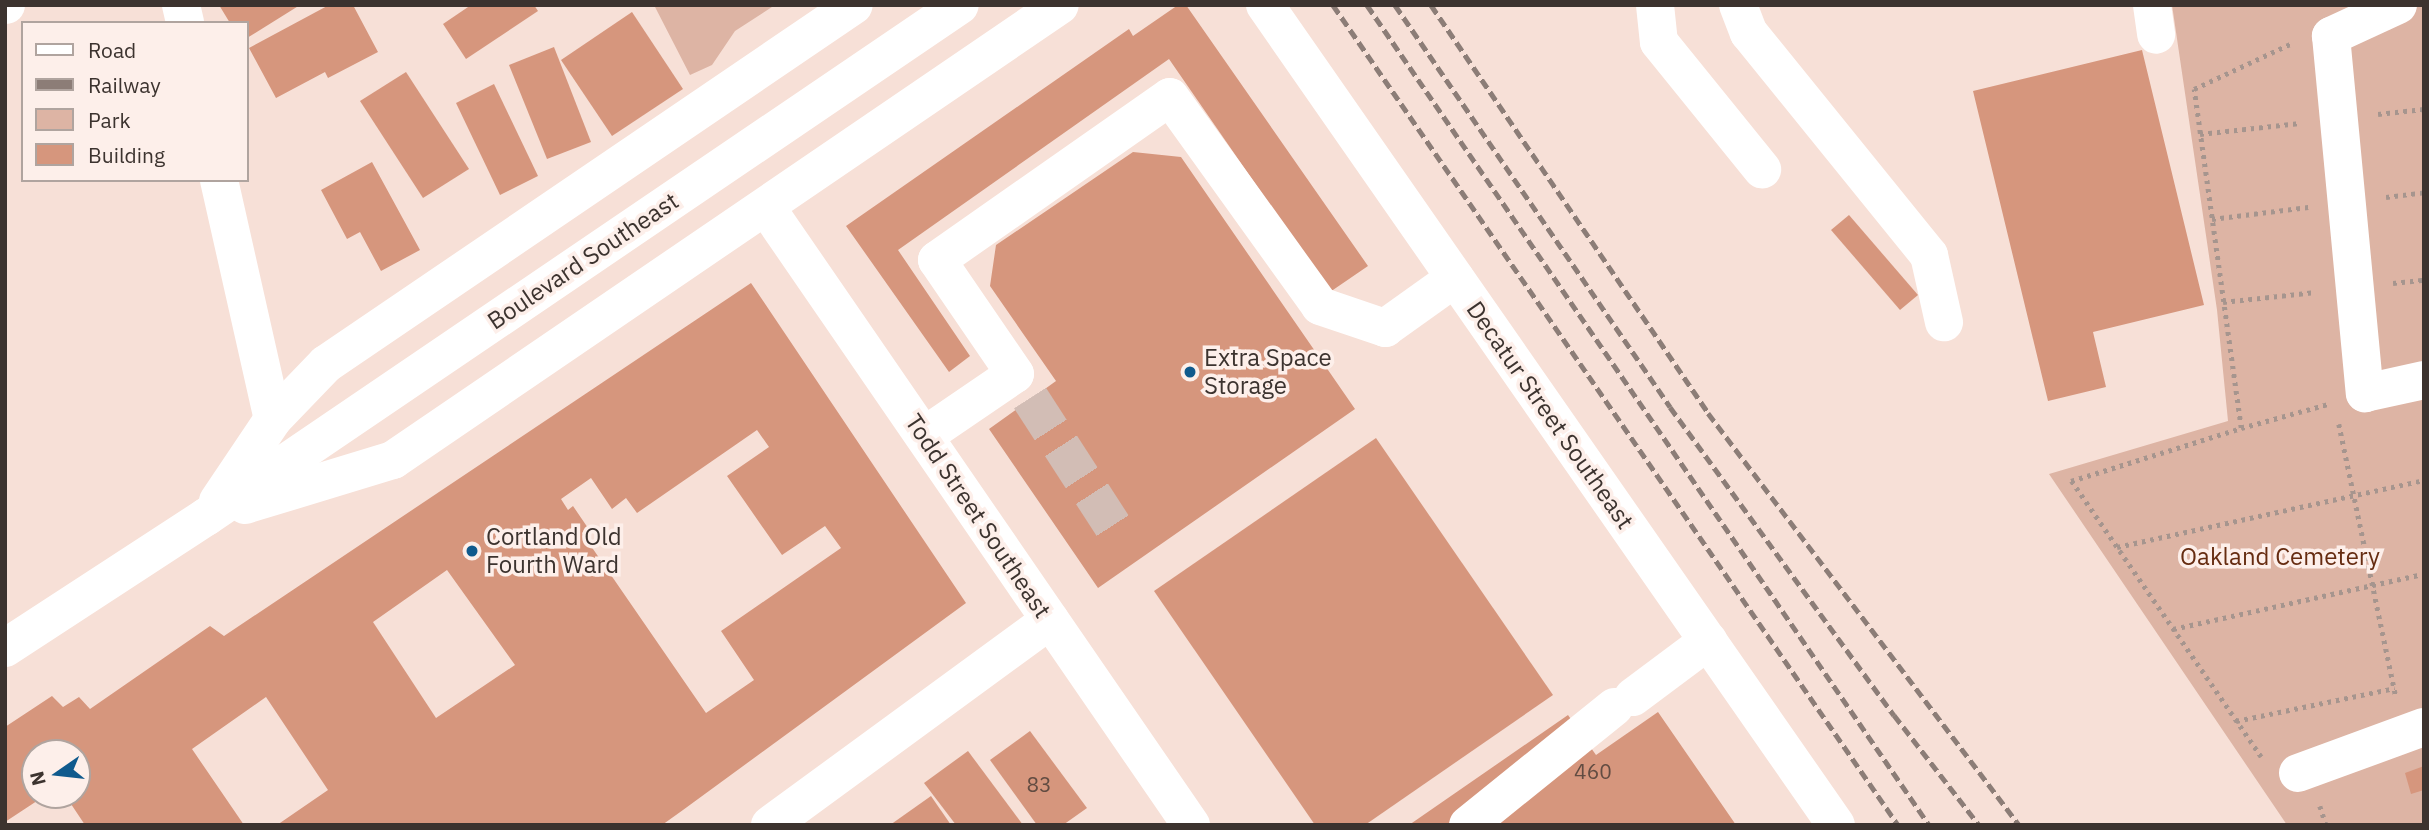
<!DOCTYPE html>
<style>
body{margin:0}
#map{position:relative;width:2429px;height:830px;overflow:hidden;background:#f7e0d7;font-family:"IBM Plex Sans",sans-serif}
div>[style]{position:absolute}
[style*='--x']{left:calc(var(--x)*1px);top:calc(var(--y)*1px);width:calc(var(--w)*1px);rotate:calc(var(--a)*1deg)}
.green>*{inset:0;background:#ddb4a4}
.building>*{inset:0;background:#d6967d}
.minor-tunnel>*{height:38px;margin-top:-19px;transform-origin:0;background:repeating-linear-gradient(90deg,#d2bdb5 0 38px,transparent 0 57px)}
.path>*{height:4.5px;margin-top:-2.25px;transform-origin:0;background:repeating-linear-gradient(90deg,#a6958e 0 3.5px,transparent 0 8.5px)}
.minor>*{height:38px;margin:-19px;padding:0 19px;transform-origin:19px;border-radius:19px;background:#fff}
.major>*{height:38px;margin:-19px;padding:0 19px;transform-origin:19px;border-radius:19px;background:#fff}
.rail>*{height:5px;margin-top:-2.5px;transform-origin:0;background:repeating-linear-gradient(90deg,#8c7d77 0 10px,transparent 0 15px)}
.dots>*{width:19px;height:19px;translate:-50% -50%;box-sizing:border-box;border:4px solid #fdefea;border-radius:50%}
span{translate:-50% -50%;white-space:nowrap;text-align:center;line-height:1.15;-webkit-text-stroke:7px #fdefea;paint-order:stroke}
.number-label{font-size:21px;color:#624c42}
.number-label span{-webkit-text-stroke-width:0}
.street-label{font-size:24px;color:#3c332f}
.poi-label{font-size:24px;color:#3c332f}
.left{translate:0 -50%;text-align:left}
.park-label{font-size:24px;color:#662c11}
.frame{position:absolute;inset:0;border:7px solid #3c332f;pointer-events:none}
.legend{position:absolute;left:21px;top:21px;width:228px;height:161px;box-sizing:border-box;background:#fdefea;border:2px solid #b0a49f;margin:0;padding:9px 12px;list-style:none;font-size:21px;color:#3c332f}
.legend li{display:flex;align-items:center;gap:14px;height:35px}
.legend b{width:35px;border:2px solid #b0a49f}
.north{position:absolute;left:21px;top:739px;width:70px;height:70px;box-sizing:border-box;background:#fdefea;border:2px solid #b0a49f;border-radius:50%;rotate:256deg;font-size:19px;font-weight:700;line-height:28px;text-align:center;color:#3c332f}
.north::after{content:'';display:block;margin:auto;width:24px;height:32px;background:#105a8d;clip-path:polygon(50% 0,100% 100%,50% 72%,0 100%)}
</style>
<div id="map">
<div class="green">
<i style="clip-path:polygon(654px 5px,775px 5px,735px 31px,712px 65px,690px 75px)"></i>
<i style="clip-path:polygon(2172px 5px,2424px 5px,2424px 825px,2287px 825px,2049px 474px,2228px 421px,2217px 310px)"></i>
</div>
<div class="building">
<i style="clip-path:polygon(219px 5px,300px 5px,247px 38px,247px 23px,230px 23px)"></i>
<i style="clip-path:polygon(329px 5px,353px 5px,378px 52px,328px 78px,325px 72px,276px 98px,249px 48px)"></i>
<i style="clip-path:polygon(471px 5px,534px 5px,538px 11px,466px 59px,443px 24px)"></i>
<i style="clip-path:polygon(1178px 5px,1186px 5px,1368px 266px,1330px 292px,1169px 59px,898px 250px,970px 356px,949px 372px,846px 226px,1129px 29px,1133px 36px)"></i>
<i style="clip-path:polygon(632px 12px,683px 89px,612px 136px,561px 60px)"></i>
<i style="clip-path:polygon(554px 47px,591px 142px,547px 159px,509px 65px)"></i>
<i style="clip-path:polygon(2142px 50px,2204px 305px,2093px 332px,2106px 387px,2048px 401px,1973px 91px)"></i>
<i style="clip-path:polygon(406px 72px,469px 169px,423px 198px,360px 101px)"></i>
<i style="clip-path:polygon(494px 84px,538px 176px,500px 195px,456px 103px)"></i>
<i style="clip-path:polygon(1133px 152px,1181px 157px,1355px 409px,1098px 588px,989px 429px,1056px 381px,990px 286px,996px 245px)"></i>
<i style="clip-path:polygon(372px 162px,420px 250px,381px 271px,360px 232px,347px 239px,321px 190px)"></i>
<i style="clip-path:polygon(1849px 215px,1918px 295px,1900px 310px,1831px 230px)"></i>
<i style="clip-path:polygon(evenodd,751px 283px,966px 603px,683px 810px,662px 825px,277px 825px,328px 790px,266px 697px,192px 749px,244px 825px,85px 825px,65px 795px,77px 795px,77px 753px,35px 753px,35px 795px,46px 795px,5px 822px,5px 727px,52px 696px,63px 707px,79px 697px,90px 709px,210px 626px,224px 636px,751px 283px,757px 430px,769px 447px,727px 476px,782px 555px,825px 526px,841px 548px,721px 631px,754px 680px,706px 713px,582px 533px,588px 528px,573px 506px,568px 510px,561px 499px,591px 478px,612px 509px,626px 498px,637px 513px,757px 430px,751px 283px,447px 570px,515px 665px,436px 718px,373px 622px,447px 570px)"></i>
<i style="clip-path:polygon(1376px 438px,1553px 695px,1365px 825px,1315px 825px,1154px 591px)"></i>
<i style="clip-path:polygon(1658px 712px,1736px 825px,1409px 825px,1568px 715px,1596px 755px)"></i>
<i style="clip-path:polygon(1030px 731px,1087px 808px,1063px 825px,1037px 825px,990px 760px)"></i>
<i style="clip-path:polygon(968px 751px,1023px 825px,956px 825px,924px 783px)"></i>
<i style="clip-path:polygon(2424px 766px,2424px 790px,2411px 794px,2405px 773px)"></i>
<i style="clip-path:polygon(931px 796px,951px 825px,890px 825px)"></i>
</div>
<div class="minor-tunnel">
<i style="--x:1030;--y:398;--w:162;--a:57.1"></i>
</div>
<div class="path">
<i style="--x:2378;--y:114;--w:46;--a:-6.2"></i>
<i style="--x:2200;--y:134;--w:101;--a:-6.3"></i>
<i style="--x:2386;--y:197;--w:38;--a:-7"></i>
<i style="--x:2212;--y:219;--w:97;--a:-7.1"></i>
<i style="--x:2393;--y:283;--w:31;--a:-6"></i>
<i style="--x:2223;--y:302;--w:93;--a:-6.2"></i>
<i style="--x:2339;--y:424;--w:278;--a:78.2"></i>
<i style="--x:2241;--y:428;--w:90;--a:-15.4"></i>
<i style="--x:2117;--y:547;--w:314;--a:-12.3"></i>
<i style="--x:2173;--y:629;--w:257;--a:-12.4"></i>
<i style="--x:2236;--y:721;--w:162;--a:-11.7"></i>
<i style="--x:2261;--y:757;--w:335;--a:-124.5"></i>
<i style="--x:2071;--y:481;--w:178;--a:-17.3"></i>
<i style="--x:2241;--y:428;--w:342;--a:-97.9"></i>
<i style="--x:2194;--y:89;--w:108;--a:-25.1"></i>
<i style="--x:2320;--y:806;--w:20;--a:72"></i>
</div>
<div class="minor">
<i style="--x:5;--y:5;--w:1;--a:0"></i>
<i style="--x:181;--y:5;--w:18;--a:77"></i>
<i style="--x:1655;--y:5;--w:37;--a:84"></i>
<i style="--x:1659;--y:42;--w:164;--a:51"></i>
<i style="--x:1738;--y:5;--w:30;--a:69"></i>
<i style="--x:1749;--y:33;--w:286;--a:51"></i>
<i style="--x:1929;--y:255;--w:69;--a:77.4"></i>
<i style="--x:2152;--y:5;--w:30;--a:82"></i>
<i style="--x:2398;--y:5;--w:74;--a:155.2"></i>
<i style="--x:2331;--y:36;--w:359;--a:84.6"></i>
<i style="--x:2365;--y:393;--w:60;--a:-12.4"></i>
<i style="--x:219;--y:180;--w:245;--a:77.3"></i>
<i style="--x:766;--y:207;--w:750;--a:55.48"></i>
<i style="--x:924;--y:436;--w:110;--a:-34.3"></i>
<i style="--x:1015;--y:374;--w:138;--a:-124.4"></i>
<i style="--x:937;--y:260;--w:284;--a:-35"></i>
<i style="--x:1170;--y:97;--w:257;--a:54.3"></i>
<i style="--x:1320;--y:306;--w:69;--a:18.7"></i>
<i style="--x:1385;--y:328;--w:86;--a:-35.5"></i>
<i style="--x:1633;--y:697;--w:94;--a:-36.7"></i>
<i style="--x:2298;--y:773;--w:134;--a:-20.1"></i>
<i style="--x:770;--y:825;--w:347;--a:-36.2"></i>
<i style="--x:1468;--y:825;--w:188;--a:-38.9"></i>
</div>
<div class="major">
<i style="--x:1265;--y:5;--w:999;--a:55.15"></i>
<i style="--x:218;--y:501;--w:99;--a:-56.1"></i>
<i style="--x:273;--y:419;--w:76;--a:-46.1"></i>
<i style="--x:326;--y:364;--w:638;--a:-34.21"></i>
<i style="--x:245;--y:505;--w:155;--a:-16.9"></i>
<i style="--x:393;--y:460;--w:807;--a:-34.3"></i>
<i style="--x:5;--y:648;--w:240;--a:-33.1"></i>
<i style="--x:206;--y:517;--w:911;--a:-34.18"></i>
</div>
<div class="rail">
<i style="--x:1333;--y:5;--w:996;--a:55.43"></i>
<i style="--x:1367;--y:5;--w:994;--a:55.57"></i>
<i style="--x:1395;--y:5;--w:487;--a:55.6"></i>
<i style="--x:1670;--y:407;--w:381;--a:54"></i>
<i style="--x:1894;--y:715;--w:139;--a:52.3"></i>
<i style="--x:1431;--y:5;--w:493;--a:55.8"></i>
<i style="--x:1708;--y:413;--w:516;--a:52.95"></i>
</div>
<div class="dots">
<i style="left:1190px;top:372px;background:#105a8d"></i>
<i style="left:472px;top:551px;background:#105a8d"></i>
</div>
<div class="number-label">
<span style="left:1593px;top:771px">460</span>
<span style="left:1039px;top:784px">83</span>
</div>
<div class="street-label">
<span style="left:583px;top:261px;rotate:-34deg">Boulevard Southeast</span>
<span style="left:1550px;top:415px;rotate:55deg">Decatur Street Southeast</span>
<span style="left:978px;top:516px;rotate:56deg">Todd Street Southeast</span>
</div>
<div class="poi-label">
<span class="left" style="left:1204px;top:372px">Extra Space<br>Storage</span>
<span class="left" style="left:486px;top:551px">Cortland Old<br>Fourth Ward</span>
</div>
<div class="park-label">
<span style="left:2280px;top:557px">Oakland Cemetery</span>
</div>
<div class="frame"></div>
<ul class="legend">
<li><b style="height:9px;background:#fff"></b>Road</li>
<li><b style="height:9px;background:#8c7d77"></b>Railway</li>
<li><b style="height:19px;background:#ddb4a4"></b>Park</li>
<li><b style="height:19px;background:#d6967d"></b>Building</li>
</ul>
<div class="north">N</div>
</div>
